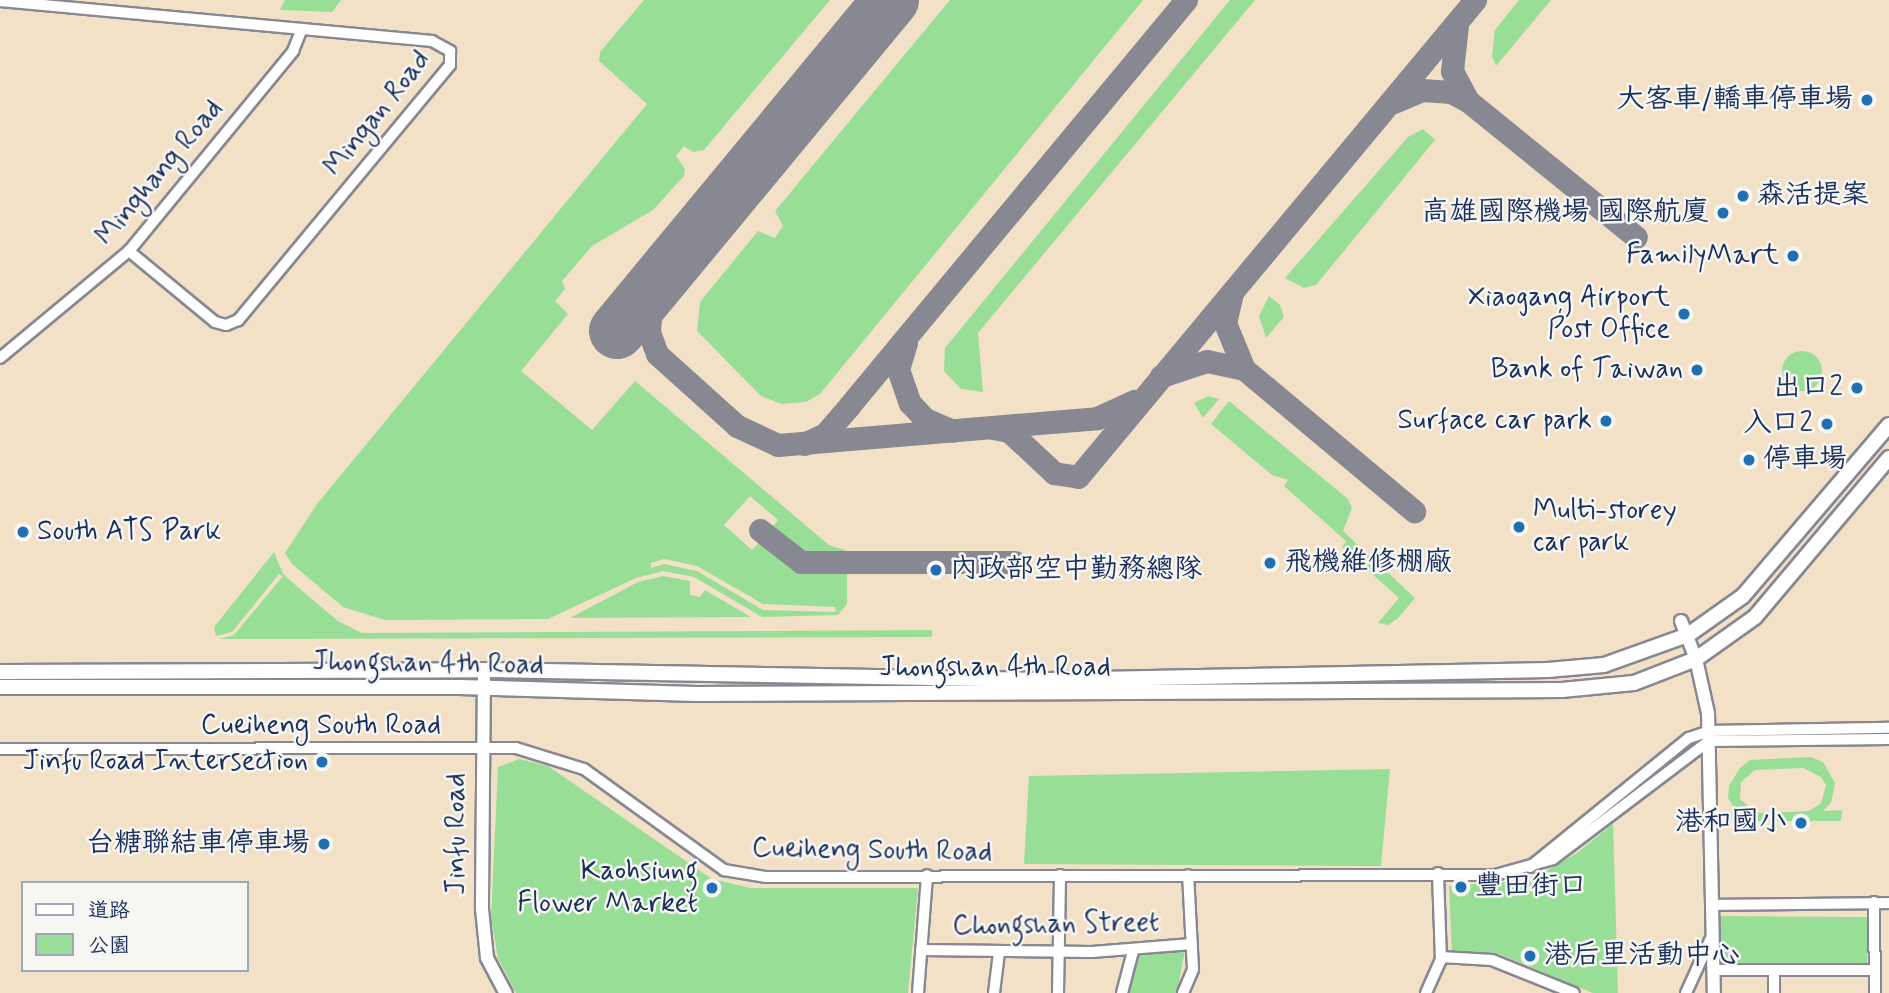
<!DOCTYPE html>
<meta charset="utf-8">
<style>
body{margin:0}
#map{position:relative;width:1889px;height:993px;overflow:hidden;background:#f3e1c7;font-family:Mynerve,"LXGW WenKai TC",sans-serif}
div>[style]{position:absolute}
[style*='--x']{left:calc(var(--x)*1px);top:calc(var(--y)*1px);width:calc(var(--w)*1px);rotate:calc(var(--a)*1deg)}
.green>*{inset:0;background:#99de96}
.round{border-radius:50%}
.taxiway>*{height:23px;margin:-11.5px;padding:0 11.5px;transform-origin:11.5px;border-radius:11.5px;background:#878892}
.runway>*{height:56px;margin:-28px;padding:0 28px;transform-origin:28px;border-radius:28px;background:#878892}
.roads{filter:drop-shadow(2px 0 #878892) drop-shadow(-2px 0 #878892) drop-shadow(0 2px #878892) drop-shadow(0 -2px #878892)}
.minor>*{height:10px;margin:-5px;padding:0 5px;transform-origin:5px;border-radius:5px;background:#fff}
.tertiary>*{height:12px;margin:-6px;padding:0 6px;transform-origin:6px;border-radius:6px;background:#fff}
.primary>*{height:14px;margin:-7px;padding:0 7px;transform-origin:7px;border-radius:7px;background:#fff}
.dots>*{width:19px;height:19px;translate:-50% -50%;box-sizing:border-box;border:4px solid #f6f6f2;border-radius:50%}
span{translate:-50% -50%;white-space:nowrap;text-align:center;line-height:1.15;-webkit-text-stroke:5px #f6f6f2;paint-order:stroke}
.poi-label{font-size:28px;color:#1b2f5e}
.right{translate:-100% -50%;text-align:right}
.left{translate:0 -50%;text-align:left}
.street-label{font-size:28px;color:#1b2f5e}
.legend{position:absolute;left:21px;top:881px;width:228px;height:91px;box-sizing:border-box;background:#f6f6f2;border:2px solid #9ea6b7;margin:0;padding:9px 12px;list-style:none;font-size:21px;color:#1b2f5e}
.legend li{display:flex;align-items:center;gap:14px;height:35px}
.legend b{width:35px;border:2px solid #9ea6b7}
</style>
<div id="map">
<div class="green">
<i style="clip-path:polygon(285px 0,341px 0,332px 12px,280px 10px)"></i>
<i style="clip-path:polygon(evenodd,644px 0,830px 0,704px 150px,693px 152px,684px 146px,676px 156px,685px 169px,684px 176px,653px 210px,592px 246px,562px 281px,565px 289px,555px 301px,568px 314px,521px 371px,592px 430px,635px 381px,829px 545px,845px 550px,847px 556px,801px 556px,769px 531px,778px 520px,750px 496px,724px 525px,752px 550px,761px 540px,797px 567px,847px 568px,847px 604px,838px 615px,762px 617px,694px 577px,663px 571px,636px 578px,548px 619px,385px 620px,343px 607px,292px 564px,285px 553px,317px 504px,647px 104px,599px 61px,600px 52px,644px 0,664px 559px,697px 566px,763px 604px,835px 607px,836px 612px,763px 610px,697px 571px,664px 564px,651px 568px,651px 563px,664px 559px)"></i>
<i style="clip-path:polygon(950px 0,1143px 0,820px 394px,806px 402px,782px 404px,761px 396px,697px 331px,700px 302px,758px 231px,775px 238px,783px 226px,775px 211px)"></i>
<i style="clip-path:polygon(1230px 0,1255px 0,978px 333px,983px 392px,961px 389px,944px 371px,945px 348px)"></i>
<i style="clip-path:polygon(1519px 0,1551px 0,1496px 66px,1492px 56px,1495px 30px)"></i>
<i style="clip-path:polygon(1423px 129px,1435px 140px,1316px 285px,1304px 288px,1285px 278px,1408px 137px)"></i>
<i style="clip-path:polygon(1269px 296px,1280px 305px,1284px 317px,1266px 338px,1259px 316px)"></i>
<i class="round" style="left:1782px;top:351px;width:40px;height:40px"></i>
<i style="clip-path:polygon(1208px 396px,1219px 399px,1203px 418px,1194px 403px)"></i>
<i style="clip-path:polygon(1229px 401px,1348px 499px,1352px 508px,1343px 531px,1415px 598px,1398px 618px,1388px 625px,1378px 623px,1399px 598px,1342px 547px,1346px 541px,1284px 486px,1288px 480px,1272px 475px,1211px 424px)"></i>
<i style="clip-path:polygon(274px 552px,283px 574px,300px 589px,338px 621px,362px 633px,932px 630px,932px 637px,219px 639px,234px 635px,283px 576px,279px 574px,232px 632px,216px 636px,214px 627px)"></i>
<i style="clip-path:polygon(663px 576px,690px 581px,690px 595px,700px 597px,705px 590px,751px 617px,570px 618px,638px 582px)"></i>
<i style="clip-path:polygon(evenodd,1811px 757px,1823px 762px,1835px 783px,1831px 803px,1823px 811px,1842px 810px,1841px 821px,1732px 821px,1731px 813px,1737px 812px,1728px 798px,1729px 786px,1740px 768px,1750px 760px,1811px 757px,1803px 768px,1821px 777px,1826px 785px,1821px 803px,1809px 811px,1756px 813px,1740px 799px,1741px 782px,1755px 770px,1803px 768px)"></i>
<i style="clip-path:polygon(519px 759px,548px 766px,712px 879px,751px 888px,918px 888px,908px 993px,516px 993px,498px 958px,491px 918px,498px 767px)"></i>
<i style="clip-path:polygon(1390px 769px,1381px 866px,1024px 864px,1029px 776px)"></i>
<i style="clip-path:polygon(1613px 824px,1618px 993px,1593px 993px,1497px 953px,1452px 954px,1449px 886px,1530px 880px,1577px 853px)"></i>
<i style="clip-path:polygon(1717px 916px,1867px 917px,1867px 967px,1718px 968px)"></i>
<i style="clip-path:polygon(1185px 950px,1177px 993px,1126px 993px,1137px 956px)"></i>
</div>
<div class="taxiway">
<i style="--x:1457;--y:25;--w:46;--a:96.2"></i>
<i style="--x:1452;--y:71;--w:34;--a:62"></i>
<i style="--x:1394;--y:102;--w:30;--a:-23"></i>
<i style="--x:1422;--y:90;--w:29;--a:4"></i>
<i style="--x:1451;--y:92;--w:19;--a:28"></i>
<i style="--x:1468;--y:101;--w:216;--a:39"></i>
<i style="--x:666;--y:271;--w:39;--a:113"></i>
<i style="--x:651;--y:307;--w:25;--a:95"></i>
<i style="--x:649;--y:332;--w:23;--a:70"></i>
<i style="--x:657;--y:354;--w:108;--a:42"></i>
<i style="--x:737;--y:426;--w:45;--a:24.9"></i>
<i style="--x:778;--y:445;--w:320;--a:-4.8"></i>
<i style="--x:1097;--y:418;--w:41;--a:-24.7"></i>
<i style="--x:1232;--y:293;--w:31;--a:103"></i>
<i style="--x:1225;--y:323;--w:50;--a:67.6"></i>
<i style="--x:906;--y:343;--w:27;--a:107"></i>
<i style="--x:898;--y:369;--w:36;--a:71"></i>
<i style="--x:910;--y:403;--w:22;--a:47"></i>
<i style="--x:925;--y:419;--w:30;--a:23"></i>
<i style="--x:1161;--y:376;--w:48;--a:-18.1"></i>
<i style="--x:1207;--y:361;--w:38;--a:12"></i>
<i style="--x:1244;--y:369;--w:222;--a:39.9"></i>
<i style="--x:993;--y:428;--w:16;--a:11"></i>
<i style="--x:1009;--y:431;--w:62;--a:43"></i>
<i style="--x:1054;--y:473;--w:24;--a:9"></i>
<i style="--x:1078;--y:477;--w:621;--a:-50.23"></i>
<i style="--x:804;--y:444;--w:23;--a:-25"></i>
<i style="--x:825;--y:434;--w:37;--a:-49"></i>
<i style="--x:849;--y:406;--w:528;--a:-50.31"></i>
<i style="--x:760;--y:530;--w:52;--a:38"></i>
<i style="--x:801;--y:562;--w:214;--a:0"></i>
</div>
<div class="runway">
<i style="--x:617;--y:331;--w:430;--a:-50.4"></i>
</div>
<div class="roads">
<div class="minor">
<i style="--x:0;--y:1;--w:434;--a:5.3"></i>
<i style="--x:432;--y:41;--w:21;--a:29"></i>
<i style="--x:450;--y:51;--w:14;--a:90"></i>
<i style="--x:450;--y:65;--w:332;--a:129.7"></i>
<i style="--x:238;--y:320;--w:13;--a:157"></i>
<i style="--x:226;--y:325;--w:11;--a:-165"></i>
<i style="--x:215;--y:322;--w:112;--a:-140.5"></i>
<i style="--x:0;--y:358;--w:168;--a:-39.7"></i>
<i style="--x:129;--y:251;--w:259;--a:-50.6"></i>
<i style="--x:293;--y:51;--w:24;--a:-68"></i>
<i style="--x:0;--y:749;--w:516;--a:-0.11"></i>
<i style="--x:516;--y:748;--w:71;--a:17.2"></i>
<i style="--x:584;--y:769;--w:173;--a:35.8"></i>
<i style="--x:724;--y:870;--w:43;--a:9.5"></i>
<i style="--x:766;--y:877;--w:729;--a:-0.16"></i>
<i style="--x:1495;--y:875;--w:60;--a:-15.4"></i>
<i style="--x:1553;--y:859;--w:196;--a:-37.1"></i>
<i style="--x:1709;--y:741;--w:180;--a:-0.6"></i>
<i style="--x:1530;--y:867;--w:205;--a:-39.1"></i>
<i style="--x:1689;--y:738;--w:21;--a:-19"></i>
<i style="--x:1709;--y:731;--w:180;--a:-1"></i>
<i style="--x:1874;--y:902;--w:91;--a:89.4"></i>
<i style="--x:1711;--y:905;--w:178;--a:-0.6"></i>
<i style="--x:921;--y:950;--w:171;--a:0.7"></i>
<i style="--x:1092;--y:952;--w:100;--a:-4.6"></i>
<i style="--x:1441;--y:957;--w:51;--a:3.4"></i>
<i style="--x:1492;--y:960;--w:88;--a:21.9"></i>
<i style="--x:1714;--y:970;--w:161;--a:0"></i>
<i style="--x:1774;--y:970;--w:23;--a:90"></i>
<i style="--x:918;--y:993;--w:118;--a:-85.6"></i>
<i style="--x:994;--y:993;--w:41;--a:-83"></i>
<i style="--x:1058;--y:993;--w:118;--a:-89"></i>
<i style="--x:1122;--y:993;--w:43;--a:-75.3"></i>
<i style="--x:1183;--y:993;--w:26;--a:-67"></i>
<i style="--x:1193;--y:969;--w:94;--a:-93"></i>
<i style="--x:1426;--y:993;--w:36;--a:-66"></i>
<i style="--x:1441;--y:960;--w:87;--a:-92"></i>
<i style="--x:1686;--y:993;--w:63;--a:-65.5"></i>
</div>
<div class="tertiary">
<i style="--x:1681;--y:621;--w:41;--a:68.5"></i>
<i style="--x:1696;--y:659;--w:55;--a:77.5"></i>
<i style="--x:1708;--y:713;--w:280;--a:88.8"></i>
<i style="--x:484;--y:670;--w:239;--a:90.5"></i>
<i style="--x:482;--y:909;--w:49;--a:84.2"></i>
<i style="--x:487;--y:958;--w:40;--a:62"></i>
</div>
<div class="primary">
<i style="--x:0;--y:672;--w:484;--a:-0.2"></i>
<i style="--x:484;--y:670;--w:564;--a:1.02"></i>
<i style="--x:1048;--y:680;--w:500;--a:-1.15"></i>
<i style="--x:1548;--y:670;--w:56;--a:-5.1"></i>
<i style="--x:1604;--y:665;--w:89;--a:-19.7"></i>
<i style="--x:1688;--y:635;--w:67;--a:-35.3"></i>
<i style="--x:1743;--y:596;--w:225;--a:-49.5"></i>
<i style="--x:0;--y:687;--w:459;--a:0"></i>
<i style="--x:459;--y:687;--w:237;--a:1.7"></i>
<i style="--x:696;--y:694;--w:866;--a:-0.26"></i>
<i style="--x:1562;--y:690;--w:72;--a:-5.6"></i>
<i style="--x:1634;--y:683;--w:66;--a:-21.2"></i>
<i style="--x:1696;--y:659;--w:72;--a:-35.4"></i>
<i style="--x:1755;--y:617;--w:208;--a:-49.9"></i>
</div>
</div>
<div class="dots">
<i style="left:1867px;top:100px;background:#1f6fb2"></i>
<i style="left:1743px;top:196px;background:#1f6fb2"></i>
<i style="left:1723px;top:213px;background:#1f6fb2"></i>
<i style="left:1793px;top:256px;background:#1f6fb2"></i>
<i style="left:1684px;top:314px;background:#1f6fb2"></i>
<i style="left:1697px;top:370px;background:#1f6fb2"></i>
<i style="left:1857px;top:388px;background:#1f6fb2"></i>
<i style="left:1606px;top:421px;background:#1f6fb2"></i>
<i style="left:1827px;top:424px;background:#1f6fb2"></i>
<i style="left:1749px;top:460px;background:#1f6fb2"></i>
<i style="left:1519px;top:527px;background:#1f6fb2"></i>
<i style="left:23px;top:532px;background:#1f6fb2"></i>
<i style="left:1270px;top:563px;background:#1f6fb2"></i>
<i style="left:936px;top:570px;background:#1f6fb2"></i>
<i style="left:322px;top:762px;background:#1f6fb2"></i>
<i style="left:1801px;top:823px;background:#1f6fb2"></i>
<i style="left:324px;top:844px;background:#1f6fb2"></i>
<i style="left:1461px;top:887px;background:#1f6fb2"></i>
<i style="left:712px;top:888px;background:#1f6fb2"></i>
<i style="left:1530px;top:956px;background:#1f6fb2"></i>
</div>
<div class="poi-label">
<span class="right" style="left:1853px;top:100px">大客車/轎車停車場</span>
<span class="left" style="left:1757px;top:196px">森活提案</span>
<span class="right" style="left:1709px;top:213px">高雄國際機場 國際航廈</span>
<span class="right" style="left:1779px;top:256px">FamilyMart</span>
<span class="right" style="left:1670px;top:314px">Xiaogang Airport<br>Post Office</span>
<span class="right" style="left:1683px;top:370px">Bank of Taiwan</span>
<span class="right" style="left:1843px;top:388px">出口2</span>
<span class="right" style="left:1592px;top:421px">Surface car park</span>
<span class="right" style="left:1813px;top:424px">入口2</span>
<span class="left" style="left:1763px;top:460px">停車場</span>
<span class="left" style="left:1533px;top:527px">Multi-storey<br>car park</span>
<span class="left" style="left:37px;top:532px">South ATS Park</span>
<span class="left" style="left:1284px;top:563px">飛機維修棚廠</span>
<span class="left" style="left:950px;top:570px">內政部空中勤務總隊</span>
<span class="right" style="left:308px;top:762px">Jinfu Road Intersection</span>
<span class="right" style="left:1787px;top:823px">港和國小</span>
<span class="right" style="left:310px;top:844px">台糖聯結車停車場</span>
<span class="right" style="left:698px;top:888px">Kaohsiung<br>Flower Market</span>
<span class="left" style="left:1475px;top:887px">豐田街口</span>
<span class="left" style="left:1544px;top:956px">港后里活動中心</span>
</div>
<div class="street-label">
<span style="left:378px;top:114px;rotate:-51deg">Mingan Road</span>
<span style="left:160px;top:173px;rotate:-50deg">Minghang Road</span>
<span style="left:428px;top:664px;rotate:1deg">Jhongshan 4th Road</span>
<span style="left:995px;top:668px">Jhongshan 4th Road</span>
<span style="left:321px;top:726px">Cueiheng South Road</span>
<span style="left:457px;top:834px;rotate:-90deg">Jinfu Road</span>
<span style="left:872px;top:851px;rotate:1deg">Cueiheng South Road</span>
<span style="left:1056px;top:925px;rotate:-1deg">Chongshan Street</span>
</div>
<ul class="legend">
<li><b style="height:9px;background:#fff"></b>道路</li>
<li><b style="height:19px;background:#99de96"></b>公園</li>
</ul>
</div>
